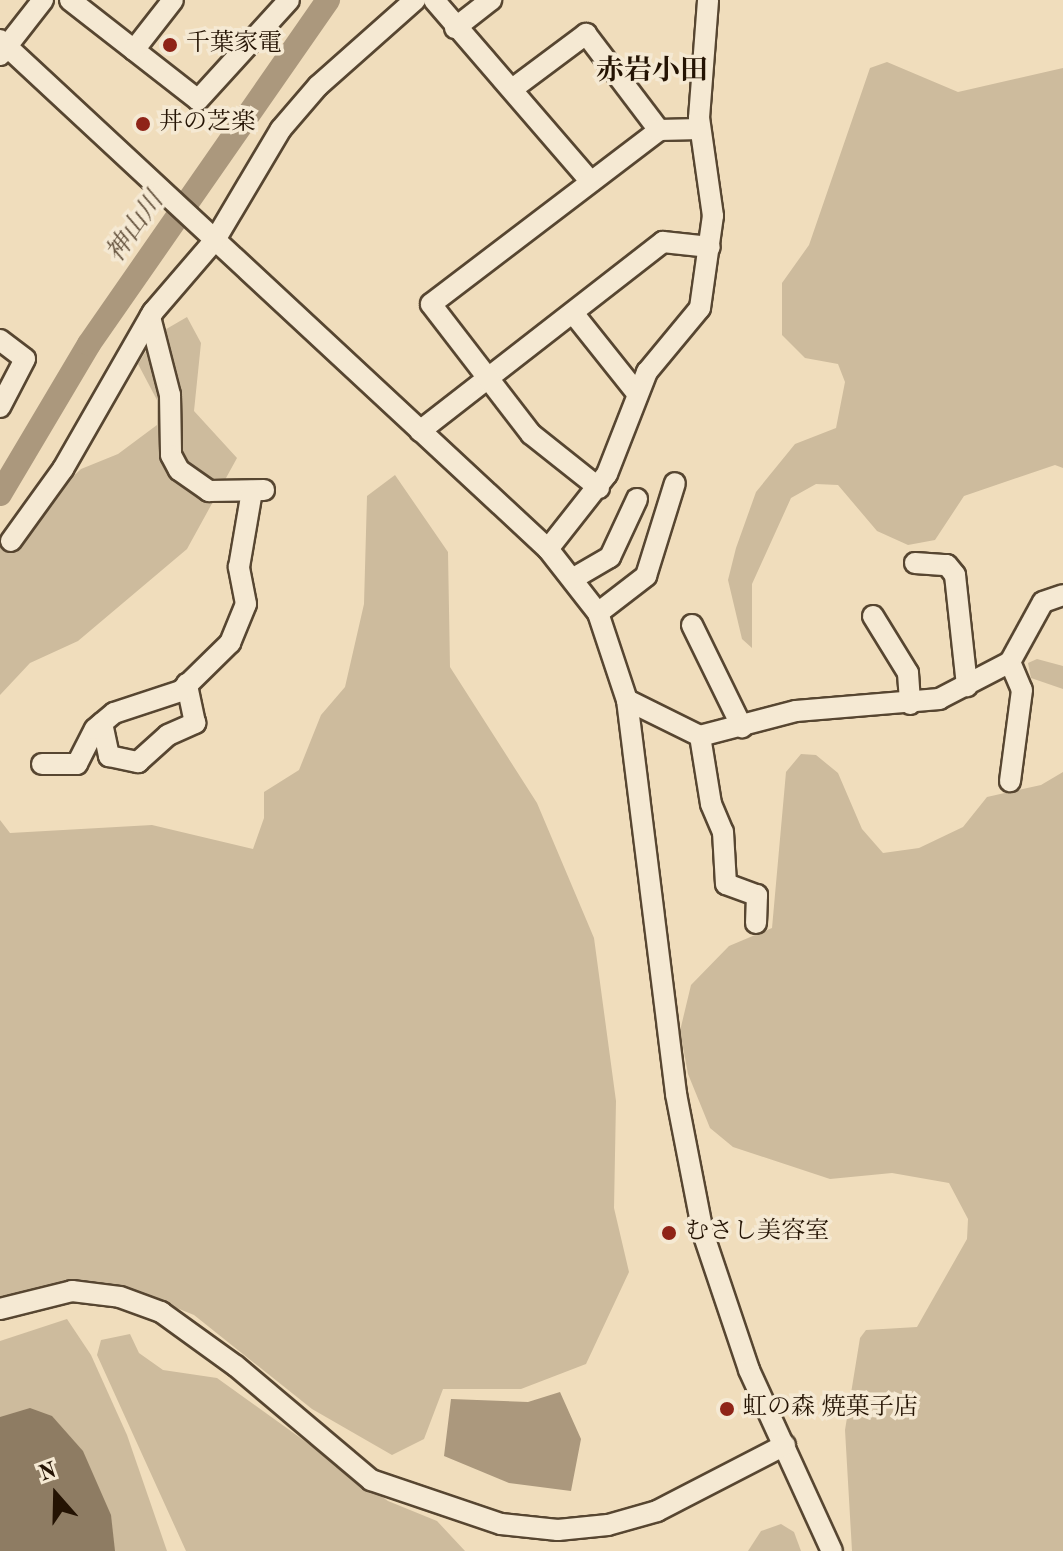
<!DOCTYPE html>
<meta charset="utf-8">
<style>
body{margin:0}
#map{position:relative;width:1063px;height:1551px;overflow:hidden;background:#f0ddbc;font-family:"Old Standard TT","Noto Serif JP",serif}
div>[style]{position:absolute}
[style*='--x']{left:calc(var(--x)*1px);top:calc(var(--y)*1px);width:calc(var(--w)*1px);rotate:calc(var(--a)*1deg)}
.green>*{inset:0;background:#cdbb9d}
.water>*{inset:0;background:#ab987d}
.river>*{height:24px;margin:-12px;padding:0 12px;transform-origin:12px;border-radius:12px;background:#ab987d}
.building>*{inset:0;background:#8e7c63}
.roads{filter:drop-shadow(2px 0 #574631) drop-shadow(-2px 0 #574631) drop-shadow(0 2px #574631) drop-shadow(0 -2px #574631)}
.minor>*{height:20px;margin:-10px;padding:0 10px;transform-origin:10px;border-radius:10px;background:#f5e9d3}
.dots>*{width:22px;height:22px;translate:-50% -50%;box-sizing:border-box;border:4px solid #f5e9d3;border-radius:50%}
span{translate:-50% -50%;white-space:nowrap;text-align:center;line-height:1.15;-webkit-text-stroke:7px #f5e9d3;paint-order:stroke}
.poi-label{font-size:24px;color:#241303}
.left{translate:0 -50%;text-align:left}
.water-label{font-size:26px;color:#614f3a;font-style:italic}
.quarter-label{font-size:28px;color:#241303;font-weight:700}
.north{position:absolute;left:16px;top:1455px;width:80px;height:80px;-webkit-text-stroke:6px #f5e9d3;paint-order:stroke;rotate:340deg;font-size:22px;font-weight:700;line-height:32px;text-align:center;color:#241303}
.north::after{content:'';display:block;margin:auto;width:28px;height:36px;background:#241303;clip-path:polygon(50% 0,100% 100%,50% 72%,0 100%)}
</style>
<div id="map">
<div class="green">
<i style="clip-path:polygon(887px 62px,958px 92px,1063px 68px,1063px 468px,1055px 465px,964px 496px,935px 540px,908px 545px,877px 531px,838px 485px,816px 484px,791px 498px,752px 584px,752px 648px,742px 639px,728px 580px,736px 548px,756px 492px,795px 444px,836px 428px,845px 382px,838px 364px,805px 358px,782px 335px,782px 283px,809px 245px,870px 68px)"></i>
<i style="clip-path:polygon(187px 317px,201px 343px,194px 411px,237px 458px,187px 549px,78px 641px,30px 663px,0 695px,0 545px,81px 469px,118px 454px,157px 425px,157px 400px,138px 364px,156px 335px)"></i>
<i style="clip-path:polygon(395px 475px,448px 552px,450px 667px,537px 803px,594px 938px,616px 1101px,614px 1208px,629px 1272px,586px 1364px,521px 1389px,443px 1389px,424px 1439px,392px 1455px,312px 1409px,194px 1315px,125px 1287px,71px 1283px,0 1296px,0 820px,10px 833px,152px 825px,253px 849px,264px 818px,264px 792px,299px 770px,321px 715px,345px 687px,364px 604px,367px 496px)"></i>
<i style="clip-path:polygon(1037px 659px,1063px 666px,1063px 689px,1031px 678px,1028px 663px)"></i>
<i style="clip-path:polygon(801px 754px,816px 755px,838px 773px,862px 829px,883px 853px,919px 848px,963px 827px,987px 797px,1041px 785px,1063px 772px,1063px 1551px,852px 1551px,845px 1430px,860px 1338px,866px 1330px,917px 1327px,967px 1239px,968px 1219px,949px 1183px,892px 1173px,830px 1179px,733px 1147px,710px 1128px,688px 1074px,680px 1031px,691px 985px,729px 946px,772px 928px,786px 772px)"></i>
<i style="clip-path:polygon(67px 1319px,91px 1355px,127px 1435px,167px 1551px,0 1551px,0 1341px)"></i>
<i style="clip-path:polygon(130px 1334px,139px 1353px,163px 1370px,217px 1378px,388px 1501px,437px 1521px,465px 1551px,186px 1551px,97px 1355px,101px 1340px)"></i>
<i style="clip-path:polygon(781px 1524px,794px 1532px,801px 1551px,748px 1551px,761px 1531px)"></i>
</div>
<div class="water">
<i style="clip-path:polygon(560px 1392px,581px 1439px,571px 1491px,509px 1483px,444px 1456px,451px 1399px,528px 1402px)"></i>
</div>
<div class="river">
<i style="--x:0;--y:494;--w:174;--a:-59.3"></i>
<i style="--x:89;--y:344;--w:419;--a:-55.2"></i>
</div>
<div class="building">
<i style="clip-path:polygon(30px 1408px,52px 1416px,83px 1451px,111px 1515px,115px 1551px,0 1551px,0 1417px)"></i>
</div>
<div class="roads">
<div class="minor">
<i style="--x:70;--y:0;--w:162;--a:38"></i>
<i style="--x:198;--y:100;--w:135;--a:-47.7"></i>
<i style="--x:434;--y:0;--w:240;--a:49.2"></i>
<i style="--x:455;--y:28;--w:46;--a:-37.9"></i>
<i style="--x:0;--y:40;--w:748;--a:42.89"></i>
<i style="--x:548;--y:549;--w:81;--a:52"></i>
<i style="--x:598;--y:613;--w:92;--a:71.6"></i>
<i style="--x:627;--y:700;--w:397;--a:82.9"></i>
<i style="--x:676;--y:1094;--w:142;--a:79"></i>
<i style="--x:703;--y:1233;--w:145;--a:71.4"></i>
<i style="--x:749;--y:1370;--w:199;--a:65.4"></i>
<i style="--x:134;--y:50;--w:63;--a:-52"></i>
<i style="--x:0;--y:55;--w:70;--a:-52"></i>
<i style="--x:515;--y:87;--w:89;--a:-36.7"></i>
<i style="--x:586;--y:34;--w:121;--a:52.8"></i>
<i style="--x:573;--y:313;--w:101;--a:51.4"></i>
<i style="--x:150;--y:317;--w:81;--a:75.6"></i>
<i style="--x:170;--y:395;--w:60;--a:89"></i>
<i style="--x:171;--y:455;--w:17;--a:62"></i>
<i style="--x:179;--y:470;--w:37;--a:35"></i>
<i style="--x:209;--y:491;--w:55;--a:-1"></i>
<i style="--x:0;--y:340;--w:31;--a:37"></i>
<i style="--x:25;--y:359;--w:54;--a:117.5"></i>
<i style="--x:420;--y:431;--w:308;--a:-37.9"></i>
<i style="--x:663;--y:242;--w:47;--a:6.1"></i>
<i style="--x:599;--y:488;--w:87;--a:-141.5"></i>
<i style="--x:531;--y:434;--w:164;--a:-127.6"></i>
<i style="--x:431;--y:304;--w:287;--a:-37.3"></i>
<i style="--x:659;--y:130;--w:41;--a:-1.4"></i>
<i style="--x:11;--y:541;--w:89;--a:-54.2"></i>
<i style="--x:63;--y:469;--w:181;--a:-60.2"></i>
<i style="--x:153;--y:312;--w:95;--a:-49.3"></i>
<i style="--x:215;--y:240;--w:129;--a:-59.3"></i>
<i style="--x:281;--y:129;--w:57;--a:-49.3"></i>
<i style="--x:318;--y:86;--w:130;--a:-41.6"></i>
<i style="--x:548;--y:549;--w:95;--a:-51.8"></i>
<i style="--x:607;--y:474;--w:110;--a:-68.6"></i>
<i style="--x:647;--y:372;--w:83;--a:-50.4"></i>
<i style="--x:700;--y:308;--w:93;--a:-82"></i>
<i style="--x:713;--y:216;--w:99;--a:-98.1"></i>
<i style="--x:699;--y:118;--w:118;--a:-85.6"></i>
<i style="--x:915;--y:563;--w:32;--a:4"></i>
<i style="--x:947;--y:565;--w:13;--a:51"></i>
<i style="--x:955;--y:575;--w:112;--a:83.8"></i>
<i style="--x:574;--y:578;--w:42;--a:-30.3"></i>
<i style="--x:610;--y:557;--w:64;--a:-65"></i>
<i style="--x:598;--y:613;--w:61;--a:-37.6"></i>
<i style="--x:646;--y:576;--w:97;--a:-72.7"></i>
<i style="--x:873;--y:616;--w:67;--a:58.4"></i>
<i style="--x:908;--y:673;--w:31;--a:86"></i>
<i style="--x:692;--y:625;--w:114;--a:63.9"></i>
<i style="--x:1010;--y:662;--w:30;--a:67"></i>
<i style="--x:1022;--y:690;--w:92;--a:97.5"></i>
<i style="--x:627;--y:700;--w:81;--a:26.3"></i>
<i style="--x:700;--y:736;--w:99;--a:-14.6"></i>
<i style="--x:796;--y:711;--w:144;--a:-4.8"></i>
<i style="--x:939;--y:699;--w:80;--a:-27.5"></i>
<i style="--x:1010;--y:662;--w:68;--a:-61.2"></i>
<i style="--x:1043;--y:602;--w:21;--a:-19"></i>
<i style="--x:102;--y:723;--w:34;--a:78"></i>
<i style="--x:109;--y:756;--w:30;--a:12"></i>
<i style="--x:138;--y:762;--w:40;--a:-42"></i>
<i style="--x:168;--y:735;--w:30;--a:-24"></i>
<i style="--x:195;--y:723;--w:40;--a:-102"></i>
<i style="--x:700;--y:736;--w:69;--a:80.8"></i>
<i style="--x:711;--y:804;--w:30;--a:67"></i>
<i style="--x:723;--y:832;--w:52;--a:86.7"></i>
<i style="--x:726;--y:884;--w:33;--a:20"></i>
<i style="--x:757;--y:895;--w:28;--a:92"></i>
<i style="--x:42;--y:764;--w:35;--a:0"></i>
<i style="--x:77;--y:764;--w:39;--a:-63"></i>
<i style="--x:95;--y:729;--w:25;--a:-40"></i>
<i style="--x:114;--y:713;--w:71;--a:-18.2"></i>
<i style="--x:181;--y:691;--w:69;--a:-44.4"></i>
<i style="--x:230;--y:643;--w:42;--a:-67.7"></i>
<i style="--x:246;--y:604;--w:38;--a:-101"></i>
<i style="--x:239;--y:567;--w:77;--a:-80.3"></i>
<i style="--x:0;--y:1309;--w:74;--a:-14"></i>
<i style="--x:72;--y:1291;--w:48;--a:7.1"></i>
<i style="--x:120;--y:1297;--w:44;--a:20.1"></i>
<i style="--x:161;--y:1312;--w:92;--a:35.8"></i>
<i style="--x:236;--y:1366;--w:177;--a:40.2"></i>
<i style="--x:371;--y:1480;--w:137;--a:18.7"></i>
<i style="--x:501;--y:1524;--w:57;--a:6"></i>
<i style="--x:558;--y:1530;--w:50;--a:-5.7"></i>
<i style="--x:608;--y:1525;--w:51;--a:-15.9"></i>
<i style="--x:657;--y:1511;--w:144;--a:-27.3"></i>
</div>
</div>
<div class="dots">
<i style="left:170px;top:45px;background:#8f2418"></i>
<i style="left:143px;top:124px;background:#8f2418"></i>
<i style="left:669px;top:1233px;background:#8f2418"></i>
<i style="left:727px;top:1409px;background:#8f2418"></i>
</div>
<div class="poi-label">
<span class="left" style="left:186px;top:45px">千葉家電</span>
<span class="left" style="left:159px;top:124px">丼の芝楽</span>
<span class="left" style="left:685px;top:1233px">むさし美容室</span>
<span class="left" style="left:743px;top:1409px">虹の森 焼菓子店</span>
</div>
<div class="water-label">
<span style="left:136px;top:228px;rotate:-55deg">神山川</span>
</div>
<div class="quarter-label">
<span style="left:652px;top:72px">赤岩小田</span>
</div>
<div class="north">N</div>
</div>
